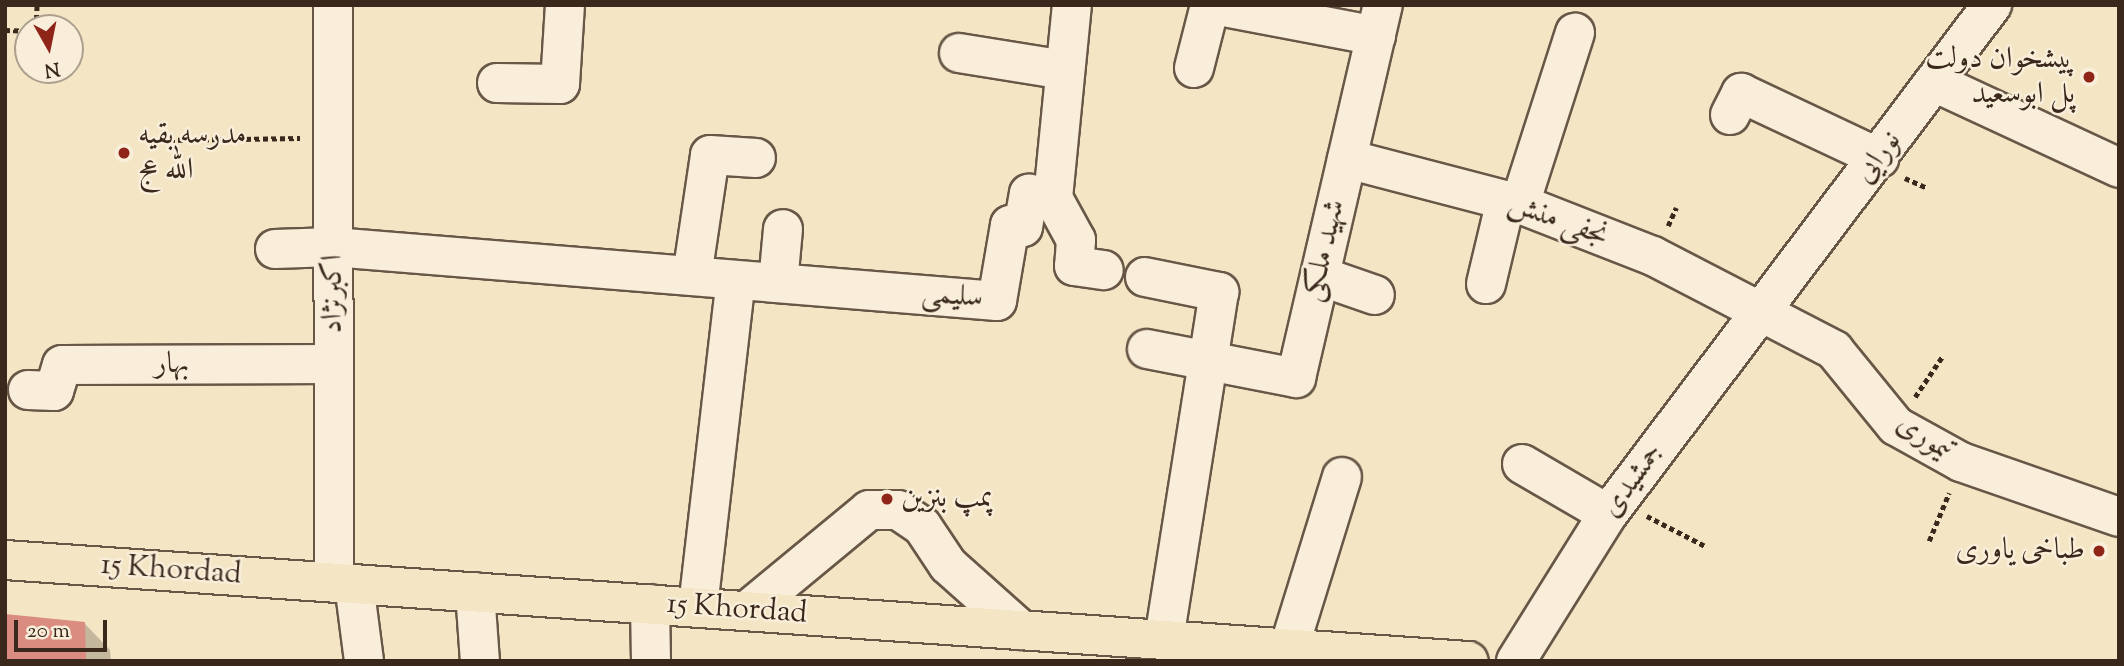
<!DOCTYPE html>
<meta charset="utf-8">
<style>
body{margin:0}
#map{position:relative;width:2124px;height:666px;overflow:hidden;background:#f4e5c5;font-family:"Sorts Mill Goudy",Amiri,serif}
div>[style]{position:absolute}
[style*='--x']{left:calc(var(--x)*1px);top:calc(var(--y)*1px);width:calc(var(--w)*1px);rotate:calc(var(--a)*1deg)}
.shadow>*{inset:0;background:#0003}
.building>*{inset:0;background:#d98c7f}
.path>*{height:4.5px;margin-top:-2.25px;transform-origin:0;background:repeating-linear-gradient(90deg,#3a281d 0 5px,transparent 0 8.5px)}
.roads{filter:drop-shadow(2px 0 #685747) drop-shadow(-2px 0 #685747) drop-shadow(0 2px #685747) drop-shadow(0 -2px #685747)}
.minor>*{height:38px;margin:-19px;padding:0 19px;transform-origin:19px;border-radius:19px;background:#f8eed9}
.major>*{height:38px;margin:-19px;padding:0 19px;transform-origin:19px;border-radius:19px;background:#f4e5c5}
.dots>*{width:19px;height:19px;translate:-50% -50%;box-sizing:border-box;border:4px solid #f8eed9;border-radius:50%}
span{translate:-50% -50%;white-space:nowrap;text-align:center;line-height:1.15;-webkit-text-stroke:5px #f8eed9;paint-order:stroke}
.poi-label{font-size:30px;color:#3a281d}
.right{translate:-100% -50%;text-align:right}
.left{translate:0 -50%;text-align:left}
.street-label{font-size:30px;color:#3a281d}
.frame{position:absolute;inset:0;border:7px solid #3a281d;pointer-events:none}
.north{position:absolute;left:14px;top:14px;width:70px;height:70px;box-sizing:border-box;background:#f8eed9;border:2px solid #ac9f8e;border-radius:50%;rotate:171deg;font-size:19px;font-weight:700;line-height:28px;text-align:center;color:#3a281d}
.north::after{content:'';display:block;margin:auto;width:24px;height:32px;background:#8f2418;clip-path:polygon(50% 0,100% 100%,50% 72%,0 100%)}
.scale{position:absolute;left:14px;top:620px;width:93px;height:32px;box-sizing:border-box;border:4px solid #3a281d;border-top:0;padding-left:9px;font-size:21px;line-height:24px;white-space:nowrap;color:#3a281d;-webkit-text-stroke:5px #f8eed9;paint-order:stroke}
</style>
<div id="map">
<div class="shadow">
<i style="clip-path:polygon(85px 624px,110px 650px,111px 661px,5px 661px)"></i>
</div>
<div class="building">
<i style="clip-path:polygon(5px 614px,85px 622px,86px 661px,5px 661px)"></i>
</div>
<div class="path">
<i style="--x:36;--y:28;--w:23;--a:-88"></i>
<i style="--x:5;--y:30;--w:23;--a:2"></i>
<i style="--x:161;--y:140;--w:139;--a:-0.8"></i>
<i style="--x:1905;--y:178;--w:24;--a:24"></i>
<i style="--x:1668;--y:226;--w:20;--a:-66"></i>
<i style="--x:1915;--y:397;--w:48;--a:-56"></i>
<i style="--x:1647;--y:516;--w:65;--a:27.3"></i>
<i style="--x:1929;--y:541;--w:52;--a:-67.4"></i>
</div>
<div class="roads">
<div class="minor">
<i style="--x:333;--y:5;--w:577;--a:89.9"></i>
<i style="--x:1214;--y:5;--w:165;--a:10.8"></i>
<i style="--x:959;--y:53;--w:107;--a:9.1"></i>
<i style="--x:1194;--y:68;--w:65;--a:-75.7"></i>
<i style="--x:1934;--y:82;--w:204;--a:24.9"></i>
<i style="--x:497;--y:83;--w:63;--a:0.9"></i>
<i style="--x:560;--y:84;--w:79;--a:-86.4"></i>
<i style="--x:1730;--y:115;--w:25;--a:-63"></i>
<i style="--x:1741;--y:93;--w:153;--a:25.2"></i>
<i style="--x:1347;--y:159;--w:179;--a:14.6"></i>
<i style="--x:1520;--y:204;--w:143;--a:21.4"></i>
<i style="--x:1653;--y:256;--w:204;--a:27.4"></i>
<i style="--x:1834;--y:350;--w:98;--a:50.8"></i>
<i style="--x:1896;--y:426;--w:74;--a:29"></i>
<i style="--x:1961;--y:462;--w:167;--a:19.2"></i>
<i style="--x:1053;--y:198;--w:194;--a:-84.4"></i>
<i style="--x:1053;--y:198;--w:48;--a:61.3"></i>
<i style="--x:1076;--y:240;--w:26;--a:94"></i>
<i style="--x:1074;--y:266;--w:30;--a:8"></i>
<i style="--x:1520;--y:204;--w:180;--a:-72.2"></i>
<i style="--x:275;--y:249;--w:58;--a:-2"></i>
<i style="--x:333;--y:247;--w:666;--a:4.65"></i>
<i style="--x:997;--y:301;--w:77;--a:-80.3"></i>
<i style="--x:1010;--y:225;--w:13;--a:9"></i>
<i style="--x:1023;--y:227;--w:34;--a:-80"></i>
<i style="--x:1029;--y:194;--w:24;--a:9"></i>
<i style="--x:692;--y:276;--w:122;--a:-81.5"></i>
<i style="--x:710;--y:155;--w:46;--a:3.7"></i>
<i style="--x:1320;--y:276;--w:58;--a:19.1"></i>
<i style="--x:1145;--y:277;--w:76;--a:11.5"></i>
<i style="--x:1219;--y:292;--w:352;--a:99"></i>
<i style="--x:778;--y:283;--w:54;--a:-84.7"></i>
<i style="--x:1486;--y:284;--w:86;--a:-76.6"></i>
<i style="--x:1147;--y:349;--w:152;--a:11"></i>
<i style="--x:1296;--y:378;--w:383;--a:-76.9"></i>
<i style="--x:28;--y:390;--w:26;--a:2"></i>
<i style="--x:54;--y:391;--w:27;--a:-73"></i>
<i style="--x:62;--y:365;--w:272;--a:-0.2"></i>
<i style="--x:1522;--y:464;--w:99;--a:30.2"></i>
<i style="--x:354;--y:584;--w:78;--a:82.6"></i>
<i style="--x:475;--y:592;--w:69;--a:85.9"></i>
<i style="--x:650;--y:604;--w:57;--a:89"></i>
<i style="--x:698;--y:607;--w:329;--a:-83.4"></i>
<i style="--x:747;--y:611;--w:158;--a:-39.6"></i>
<i style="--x:869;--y:510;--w:29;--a:0"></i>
<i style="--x:898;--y:510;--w:29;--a:34"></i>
<i style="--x:922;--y:526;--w:47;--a:56.3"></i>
<i style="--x:948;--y:565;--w:98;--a:41.7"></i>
<i style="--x:1289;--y:648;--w:179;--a:-72.8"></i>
<i style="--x:1516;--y:661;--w:173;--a:-58"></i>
<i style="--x:1608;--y:514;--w:638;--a:-52.97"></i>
</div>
<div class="major">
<i style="--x:5;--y:560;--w:1467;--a:3.95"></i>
</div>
</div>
<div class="dots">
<i style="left:2089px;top:77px;background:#8f2418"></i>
<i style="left:124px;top:153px;background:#8f2418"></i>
<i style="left:887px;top:499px;background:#8f2418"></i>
<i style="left:2099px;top:551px;background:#8f2418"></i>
</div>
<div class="poi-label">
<span class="right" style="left:2075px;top:77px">پیشخوان دولت<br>پل ابوسعید</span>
<span class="left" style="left:138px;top:153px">مدرسه بقیه‌<br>الله عج</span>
<span class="left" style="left:901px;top:499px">پمپ بنزین</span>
<span class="right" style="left:2085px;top:551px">طباخی یاوری</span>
</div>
<div class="street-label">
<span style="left:1879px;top:158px;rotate:-54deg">نورایی</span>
<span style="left:1558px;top:221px;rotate:20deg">نجفی منش</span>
<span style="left:1325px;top:251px;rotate:-77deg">شهید ملکی</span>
<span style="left:334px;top:294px;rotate:-90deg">اکبرنژاد</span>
<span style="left:952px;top:297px;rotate:4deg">سلیمی</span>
<span style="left:172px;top:365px">بهار</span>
<span style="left:1924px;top:438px;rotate:33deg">تیموری</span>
<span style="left:1633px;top:481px;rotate:-54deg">جمشیدی</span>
<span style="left:171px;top:571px;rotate:4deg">15 Khordad</span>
<span style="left:737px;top:610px;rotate:4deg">15 Khordad</span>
</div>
<div class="frame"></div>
<div class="north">N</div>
<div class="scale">20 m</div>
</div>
